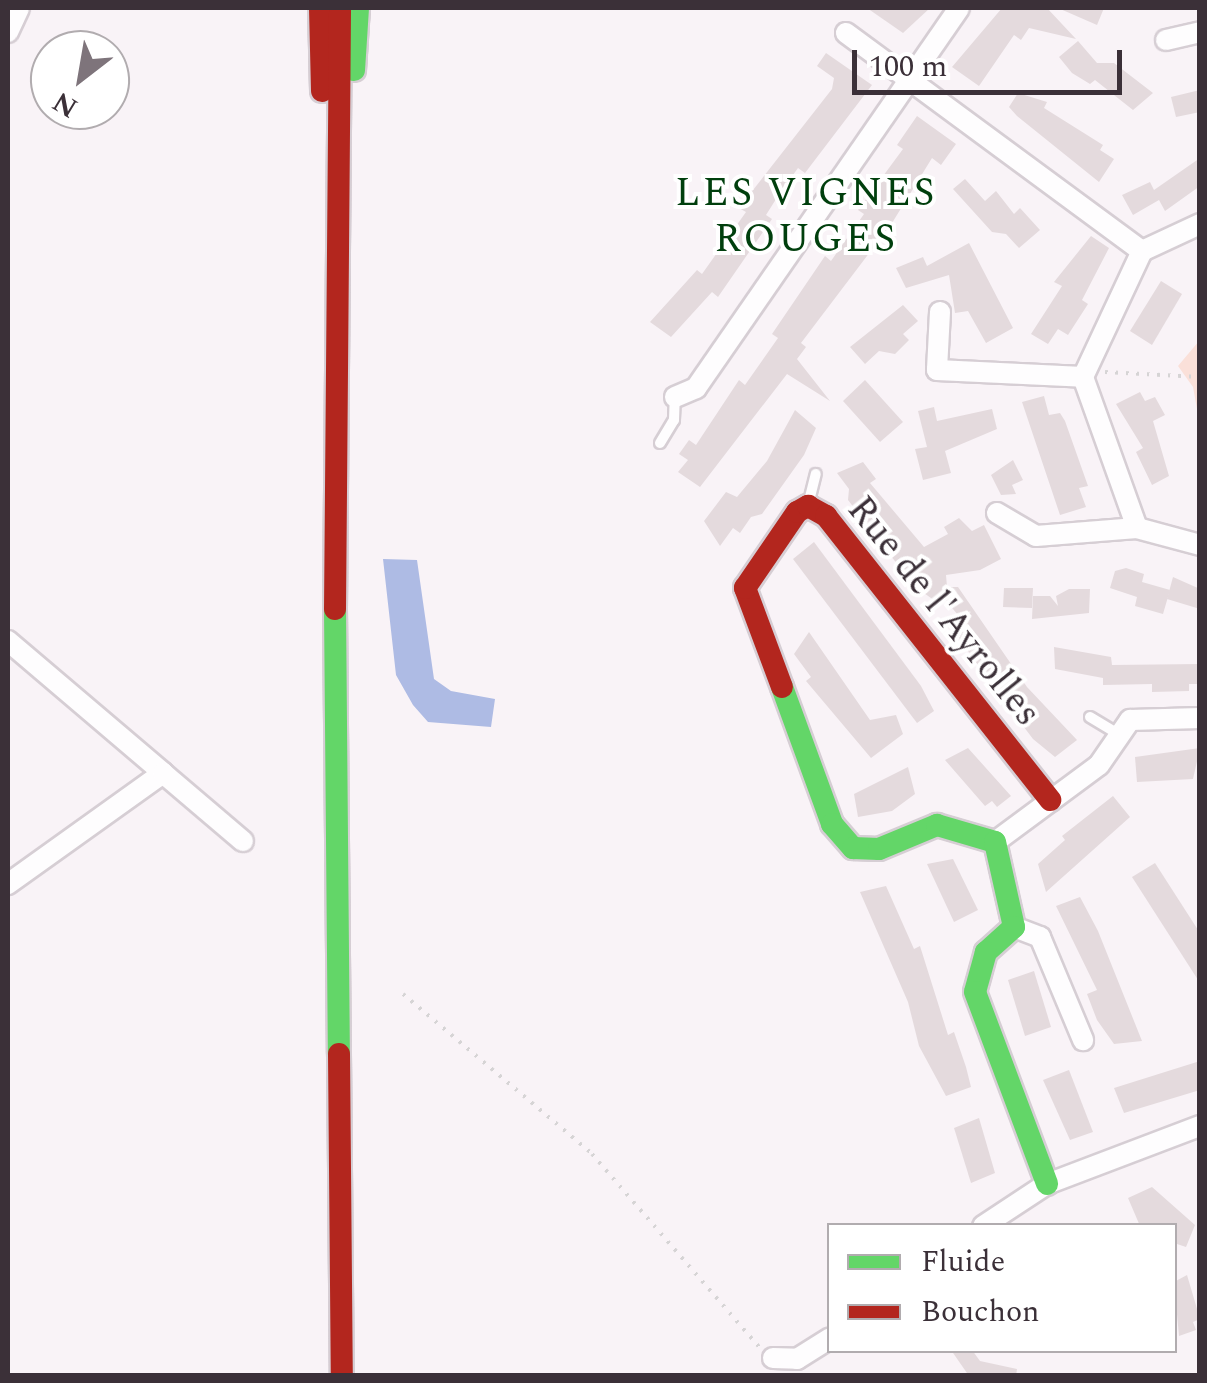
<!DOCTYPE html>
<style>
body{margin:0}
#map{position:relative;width:1207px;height:1383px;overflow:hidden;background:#f9f3f7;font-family:Spectral,serif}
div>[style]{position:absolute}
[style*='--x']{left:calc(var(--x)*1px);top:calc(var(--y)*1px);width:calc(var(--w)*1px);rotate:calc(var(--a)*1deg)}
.green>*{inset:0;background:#fae0d9}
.water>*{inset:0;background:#aebbe4}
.building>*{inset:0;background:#e4dadd}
.path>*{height:4px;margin-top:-2px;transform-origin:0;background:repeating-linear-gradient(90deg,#d6d4d5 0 2.5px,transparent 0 10.5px)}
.roads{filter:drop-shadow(2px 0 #d6ced4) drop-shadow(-2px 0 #d6ced4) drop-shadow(0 2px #d6ced4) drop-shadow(0 -2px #d6ced4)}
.lane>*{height:10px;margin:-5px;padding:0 5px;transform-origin:5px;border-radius:5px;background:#fefdfe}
.street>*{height:20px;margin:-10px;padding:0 10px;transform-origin:10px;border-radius:10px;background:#fefdfe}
.fast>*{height:22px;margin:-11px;padding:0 11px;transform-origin:11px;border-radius:11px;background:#63d668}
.jam>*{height:22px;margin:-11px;padding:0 11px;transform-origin:11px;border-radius:11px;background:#b3261e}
span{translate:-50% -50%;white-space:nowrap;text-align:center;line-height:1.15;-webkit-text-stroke:8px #fff;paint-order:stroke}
.street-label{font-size:38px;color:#3b3038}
.neighbourhood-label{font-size:40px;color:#003f0d;letter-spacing:2.5px}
.frame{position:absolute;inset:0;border:10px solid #3b3038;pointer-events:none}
.legend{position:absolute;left:827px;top:1223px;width:350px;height:130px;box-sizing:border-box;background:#fff;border:2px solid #b1acaf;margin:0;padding:12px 18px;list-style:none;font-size:30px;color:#3b3038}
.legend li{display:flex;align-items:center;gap:20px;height:50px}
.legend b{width:50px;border:2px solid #b1acaf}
.north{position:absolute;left:30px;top:30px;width:100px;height:100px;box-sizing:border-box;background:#fff;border:2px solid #b1acaf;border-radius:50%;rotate:211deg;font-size:28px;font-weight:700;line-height:40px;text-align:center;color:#3b3038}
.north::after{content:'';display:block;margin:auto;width:35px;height:45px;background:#7e747b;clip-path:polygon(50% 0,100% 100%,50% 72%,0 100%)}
.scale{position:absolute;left:852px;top:50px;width:270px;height:45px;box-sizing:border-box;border:5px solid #3b3038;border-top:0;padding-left:12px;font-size:30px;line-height:35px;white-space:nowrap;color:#3b3038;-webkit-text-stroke:8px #fff;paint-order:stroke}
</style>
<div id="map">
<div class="green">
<i style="clip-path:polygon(1199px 341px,1199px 420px,1193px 387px,1178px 366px)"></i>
</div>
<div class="water">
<i style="clip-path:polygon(383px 559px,417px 560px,434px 679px,451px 691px,495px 699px,491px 727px,428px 722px,413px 705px,396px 675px)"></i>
</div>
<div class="building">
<i style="clip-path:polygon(867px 8px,930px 8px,903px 33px)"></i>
<i style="clip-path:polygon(1002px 8px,1047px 8px,1076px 39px,1029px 28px,1021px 40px,1014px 35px,979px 86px,952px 67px)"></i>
<i style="clip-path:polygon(1058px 8px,1104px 8px,1097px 25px)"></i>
<i style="clip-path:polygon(1078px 41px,1097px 63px,1114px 63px,1153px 93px,1133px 110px,1095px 80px,1090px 84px,1072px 73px,1059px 57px)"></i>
<i style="clip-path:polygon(826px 53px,872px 85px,805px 173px,798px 168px,778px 196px,766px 215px,772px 219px,718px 297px,712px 292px,671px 337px,650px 322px,697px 270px,702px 274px,746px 212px,739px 208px,832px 89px,834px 78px,817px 66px)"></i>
<i style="clip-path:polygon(1200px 90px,1200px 112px,1176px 117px,1171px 97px)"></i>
<i style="clip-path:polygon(1018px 93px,1047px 102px,1044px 108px,1103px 145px,1100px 150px,1114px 159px,1099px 182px,1017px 116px,1009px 107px)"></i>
<i style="clip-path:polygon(917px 116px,956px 144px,941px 165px,932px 158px,892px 223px,801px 343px,806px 347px,797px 359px,830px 401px,787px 374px,700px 487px,678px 472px,688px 460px,679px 454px,689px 440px,696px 445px,739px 380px,745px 385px,778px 338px,772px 334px,825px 256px,831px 261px,864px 214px,858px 210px,903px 149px,897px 145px)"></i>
<i style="clip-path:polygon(1200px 158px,1200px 186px,1165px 211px,1159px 200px,1133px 215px,1122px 195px,1150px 182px,1154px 190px)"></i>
<i style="clip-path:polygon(965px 179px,985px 201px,996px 191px,1014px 214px,1020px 208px,1040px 230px,1019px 248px,1006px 234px,992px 232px,953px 189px)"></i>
<i style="clip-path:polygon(1091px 236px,1109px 248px,1082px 300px,1088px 304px,1068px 335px,1058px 329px,1048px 344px,1031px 334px,1062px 286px,1054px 282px)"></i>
<i style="clip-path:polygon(969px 243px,1013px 328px,986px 343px,968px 311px,955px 313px,949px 275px,906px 288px,896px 268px,923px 257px,927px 266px)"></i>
<i style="clip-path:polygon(1161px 281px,1182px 294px,1152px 345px,1130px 331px)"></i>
<i style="clip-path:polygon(903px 305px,918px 321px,903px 334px,909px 340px,895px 354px,879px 351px,865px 364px,850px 347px)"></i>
<i style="clip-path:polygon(865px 380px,903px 422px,880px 442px,843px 401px)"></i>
<i style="clip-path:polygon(1140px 392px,1145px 401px,1155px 397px,1165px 415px,1153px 421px,1169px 476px,1152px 485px,1136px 452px,1143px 448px,1116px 404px)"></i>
<i style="clip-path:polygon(1044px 396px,1049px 415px,1060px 413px,1065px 421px,1088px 486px,1079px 488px,1086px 507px,1060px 515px,1022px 402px)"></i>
<i style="clip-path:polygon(934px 407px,937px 421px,992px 409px,997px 429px,945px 451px,951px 473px,923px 480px,915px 449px,927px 447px,918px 411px)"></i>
<i style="clip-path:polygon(795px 410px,816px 428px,804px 455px,762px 514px,751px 517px,740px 533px,733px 528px,720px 546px,704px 521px,726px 492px,737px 497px,767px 461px)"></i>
<i style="clip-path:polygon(1013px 460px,1023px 480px,1012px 485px,1016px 494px,1001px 495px,991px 475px)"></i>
<i style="clip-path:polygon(863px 462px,876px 479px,870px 483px,924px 547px,948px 534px,944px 527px,959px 518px,972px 531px,984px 525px,1001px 559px,980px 570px,946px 575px,947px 587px,958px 587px,1027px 687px,1077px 740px,1055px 757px,1033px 739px,989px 681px,952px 628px,962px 620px,944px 598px,938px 603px,914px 586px,848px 500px,849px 489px,837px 473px)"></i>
<i style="clip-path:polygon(814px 542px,921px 686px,934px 711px,917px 723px,793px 559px)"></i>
<i style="clip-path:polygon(1126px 568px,1144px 574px,1142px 582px,1170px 590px,1163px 614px,1135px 606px,1137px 597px,1110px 588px,1115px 571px)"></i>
<i style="clip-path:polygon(1173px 577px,1200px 589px,1200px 609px,1167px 599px)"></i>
<i style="clip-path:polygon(1004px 588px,1033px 588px,1032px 608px,1003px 607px)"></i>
<i style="clip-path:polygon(1069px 589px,1090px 589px,1089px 613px,1032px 619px,1033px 596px,1050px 596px,1058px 606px,1056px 596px)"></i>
<i style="clip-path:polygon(809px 632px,870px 720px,896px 715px,903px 734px,871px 758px,806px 681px,811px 677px,794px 654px)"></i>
<i style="clip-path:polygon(1054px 647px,1111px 657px,1112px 665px,1200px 664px,1200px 684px,1189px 684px,1189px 691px,1152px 692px,1152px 684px,1103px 685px,1103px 678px,1055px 669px)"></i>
<i style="clip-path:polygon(968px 748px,1011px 796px,997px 807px,992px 801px,985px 806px,945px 760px)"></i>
<i style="clip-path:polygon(1200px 748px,1193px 779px,1137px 782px,1135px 757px)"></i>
<i style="clip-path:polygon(908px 767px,915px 794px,892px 811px,858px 817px,854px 794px)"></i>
<i style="clip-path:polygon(1113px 796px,1130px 817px,1046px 892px,1038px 864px,1065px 840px,1062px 836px)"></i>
<i style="clip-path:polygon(953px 859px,978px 910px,954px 922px,927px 864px)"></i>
<i style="clip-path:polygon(1155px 863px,1200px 933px,1200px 983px,1132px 877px)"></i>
<i style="clip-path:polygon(886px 886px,914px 949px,920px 946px,948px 1035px,954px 1032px,966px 1067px,971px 1087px,946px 1096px,919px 1046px,908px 1002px,860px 892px)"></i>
<i style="clip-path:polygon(1080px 897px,1098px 931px,1142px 1041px,1114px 1044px,1097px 1020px,1087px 994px,1097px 990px,1056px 906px)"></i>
<i style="clip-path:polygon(1034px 971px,1051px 1027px,1025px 1036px,1008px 980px)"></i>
<i style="clip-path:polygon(1200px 1061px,1200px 1090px,1124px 1113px,1114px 1088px)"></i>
<i style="clip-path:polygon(1069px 1070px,1093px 1132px,1070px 1140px,1043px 1080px)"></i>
<i style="clip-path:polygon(979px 1118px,995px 1173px,971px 1183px,954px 1128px)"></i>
<i style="clip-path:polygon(1152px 1187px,1195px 1225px,1186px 1247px,1174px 1243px,1174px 1226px,1140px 1226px,1128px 1198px)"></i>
<i style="clip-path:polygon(1187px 1275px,1200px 1319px,1193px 1322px,1196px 1330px,1179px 1336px,1174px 1282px)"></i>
<i style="clip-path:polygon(951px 1350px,972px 1350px,980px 1361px,1017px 1369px,1016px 1376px,969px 1376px)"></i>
</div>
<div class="path">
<i style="--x:1200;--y:354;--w:21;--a:90"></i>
<i style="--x:1105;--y:372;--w:95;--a:3"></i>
<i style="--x:403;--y:994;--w:248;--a:40.2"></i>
<i style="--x:592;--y:1154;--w:257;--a:49.1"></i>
</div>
<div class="roads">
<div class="lane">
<i style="--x:660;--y:443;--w:27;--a:-59"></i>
<i style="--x:674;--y:420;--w:23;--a:-88"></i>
<i style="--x:808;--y:505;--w:32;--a:-76"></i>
<i style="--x:1090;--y:717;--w:33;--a:31"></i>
</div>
<div class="street">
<i style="--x:8;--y:32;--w:26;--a:-65"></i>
<i style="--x:846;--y:33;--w:368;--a:36.4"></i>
<i style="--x:1166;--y:40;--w:35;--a:-13"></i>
<i style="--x:1200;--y:224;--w:64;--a:155"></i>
<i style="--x:1142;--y:251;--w:139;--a:115.1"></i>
<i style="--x:1083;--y:377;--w:160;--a:70.3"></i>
<i style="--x:1137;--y:528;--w:65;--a:15.1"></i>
<i style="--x:940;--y:312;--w:58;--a:93"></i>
<i style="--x:937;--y:370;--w:146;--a:2.7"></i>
<i style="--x:675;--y:397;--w:23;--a:-23"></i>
<i style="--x:696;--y:388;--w:462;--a:-55.3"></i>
<i style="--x:997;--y:513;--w:45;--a:30.5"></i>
<i style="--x:1036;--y:536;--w:101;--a:-4.5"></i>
<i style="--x:8;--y:641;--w:204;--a:40.4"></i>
<i style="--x:163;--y:773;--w:191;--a:144.4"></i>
<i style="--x:163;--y:773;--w:105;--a:40.4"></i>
<i style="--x:995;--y:842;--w:129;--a:-36.5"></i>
<i style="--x:1099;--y:765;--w:55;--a:-55.4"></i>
<i style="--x:1130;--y:720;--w:70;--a:-1.6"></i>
<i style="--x:1014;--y:927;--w:28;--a:21"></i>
<i style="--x:1040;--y:937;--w:112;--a:67.3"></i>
<i style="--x:983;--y:1226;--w:77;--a:-33.3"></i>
<i style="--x:1047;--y:1184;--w:164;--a:-20.8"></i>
<i style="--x:773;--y:1358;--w:24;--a:2"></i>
<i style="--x:797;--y:1359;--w:39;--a:-32"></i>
</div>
<div class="fast">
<i style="--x:354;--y:70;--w:62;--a:-86.3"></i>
<i style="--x:335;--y:609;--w:445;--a:89.5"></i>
<i style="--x:782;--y:687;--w:146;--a:69.9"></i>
<i style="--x:832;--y:824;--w:32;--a:49"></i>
<i style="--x:853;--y:848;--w:26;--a:2"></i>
<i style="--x:879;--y:849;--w:63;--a:-22.5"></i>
<i style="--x:937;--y:825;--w:60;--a:16.3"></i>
<i style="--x:995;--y:842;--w:87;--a:77.4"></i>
<i style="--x:1014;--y:927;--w:38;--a:138"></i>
<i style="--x:986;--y:952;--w:41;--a:105.4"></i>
<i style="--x:975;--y:992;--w:205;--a:69.4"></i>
</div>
<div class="jam">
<i style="--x:320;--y:8;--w:83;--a:88.6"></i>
<i style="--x:335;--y:609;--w:601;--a:-89.52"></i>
<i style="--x:782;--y:687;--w:106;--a:-110.5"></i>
<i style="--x:745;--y:588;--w:92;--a:-55.6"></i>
<i style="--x:797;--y:512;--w:13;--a:-29"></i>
<i style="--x:808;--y:506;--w:21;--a:29"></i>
<i style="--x:826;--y:516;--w:362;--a:51.7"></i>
<i style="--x:339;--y:1054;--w:322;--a:89.5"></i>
</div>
</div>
<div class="street-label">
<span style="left:943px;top:612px;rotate:51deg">Rue de l'Ayrolles</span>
</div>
<div class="neighbourhood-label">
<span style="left:806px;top:217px">LES VIGNES<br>ROUGES</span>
</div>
<div class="frame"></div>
<ul class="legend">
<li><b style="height:12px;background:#63d668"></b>Fluide</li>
<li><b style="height:12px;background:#b3261e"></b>Bouchon</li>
</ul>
<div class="north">N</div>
<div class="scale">100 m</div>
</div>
